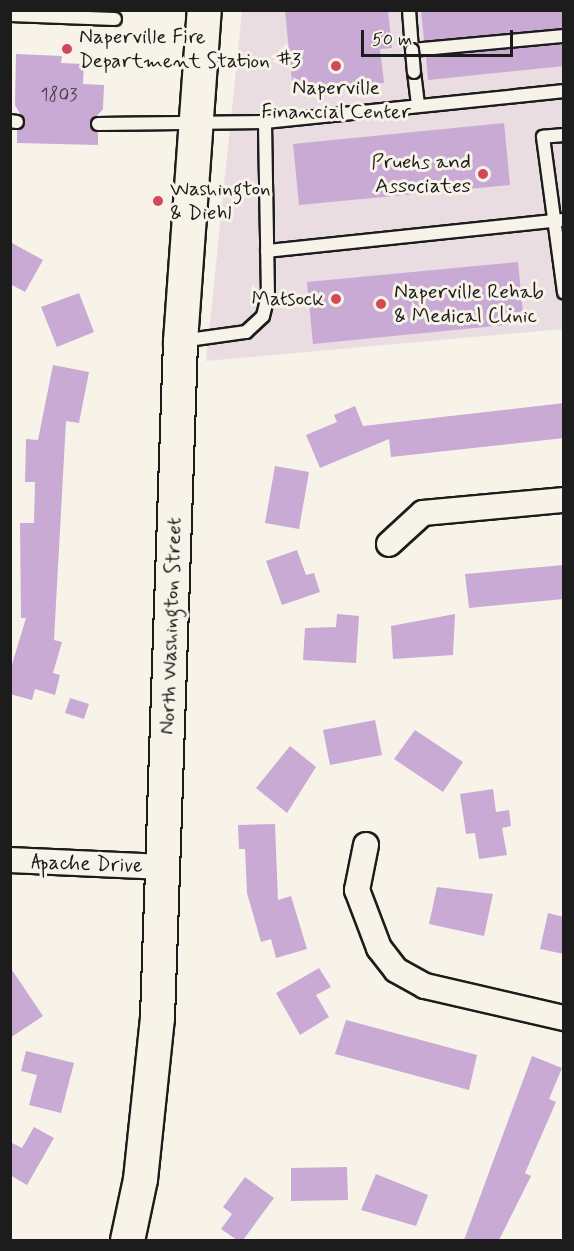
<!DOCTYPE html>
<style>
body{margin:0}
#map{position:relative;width:574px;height:1251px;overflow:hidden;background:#f7f3e8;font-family:Mynerve,sans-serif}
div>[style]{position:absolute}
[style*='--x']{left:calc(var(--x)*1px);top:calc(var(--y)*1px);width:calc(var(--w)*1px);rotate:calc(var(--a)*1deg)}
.built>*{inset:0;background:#e9dde2}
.building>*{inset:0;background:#c9aad5}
.roads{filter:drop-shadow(2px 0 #1c1c1c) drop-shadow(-2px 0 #1c1c1c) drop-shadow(0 2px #1c1c1c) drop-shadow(0 -2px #1c1c1c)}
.service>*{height:12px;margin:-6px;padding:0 6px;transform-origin:6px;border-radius:6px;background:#f7f3e8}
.minor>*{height:24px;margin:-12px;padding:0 12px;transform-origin:12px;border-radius:12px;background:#f7f3e8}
.secondary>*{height:33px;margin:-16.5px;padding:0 16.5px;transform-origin:16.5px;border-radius:16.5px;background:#f7f3e8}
.bridges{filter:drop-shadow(2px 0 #1c1c1c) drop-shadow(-2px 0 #1c1c1c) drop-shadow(0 2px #1c1c1c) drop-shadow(0 -2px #1c1c1c)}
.service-bridge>*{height:12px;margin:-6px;padding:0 6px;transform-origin:6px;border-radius:6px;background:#f7f3e8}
.dots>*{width:16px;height:16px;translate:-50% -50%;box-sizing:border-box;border:3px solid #f7f3e8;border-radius:50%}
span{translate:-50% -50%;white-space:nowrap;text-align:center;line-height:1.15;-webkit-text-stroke:6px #f7f3e8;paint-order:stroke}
.number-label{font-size:18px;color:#47404a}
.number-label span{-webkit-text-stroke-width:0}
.poi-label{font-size:21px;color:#1c1c1c}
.left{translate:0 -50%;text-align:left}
.right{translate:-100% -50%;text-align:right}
.street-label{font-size:21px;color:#1c1c1c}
.frame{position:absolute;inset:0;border:12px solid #1c1c1c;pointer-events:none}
.scale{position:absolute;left:361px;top:30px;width:152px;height:27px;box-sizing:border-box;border:3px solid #1c1c1c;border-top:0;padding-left:8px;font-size:18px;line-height:21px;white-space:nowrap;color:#1c1c1c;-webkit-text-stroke:4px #f7f3e8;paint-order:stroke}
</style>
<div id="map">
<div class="built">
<i style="clip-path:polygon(242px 11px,563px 11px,563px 329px,206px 361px)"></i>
</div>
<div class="building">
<i style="clip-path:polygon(285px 10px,388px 10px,392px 48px,380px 49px,384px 83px,293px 92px)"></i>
<i style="clip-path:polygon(421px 10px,564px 10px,564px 28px,424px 41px)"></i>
<i style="clip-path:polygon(564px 44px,564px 66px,428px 80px,426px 57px)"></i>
<i style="clip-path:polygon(16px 54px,62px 56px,61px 63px,84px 64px,83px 84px,104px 85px,103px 109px,90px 124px,98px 132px,98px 145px,17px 143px,17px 130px,25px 123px,15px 105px)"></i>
<i style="clip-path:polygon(504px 123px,510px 185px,299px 205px,293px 144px)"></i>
<i style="clip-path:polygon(10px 242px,43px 260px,25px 292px,10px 284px)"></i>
<i style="clip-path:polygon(518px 262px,524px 323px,313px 344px,307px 282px)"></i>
<i style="clip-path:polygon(79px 293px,94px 332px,57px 347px,41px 307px)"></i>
<i style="clip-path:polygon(53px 365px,89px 372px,79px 423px,66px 421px,54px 640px,62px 642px,53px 673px,60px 675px,55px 695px,35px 689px,32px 700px,10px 694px,10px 671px,26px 618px,21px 618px,20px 523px,34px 523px,35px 482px,25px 482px,26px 439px,38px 440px)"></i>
<i style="clip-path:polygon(564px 403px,564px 438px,391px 457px,389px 439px,320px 468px,306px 435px,337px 422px,334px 415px,355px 406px,363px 426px)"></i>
<i style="clip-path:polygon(275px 466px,309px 472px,299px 529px,265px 523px)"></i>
<i style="clip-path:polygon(297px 550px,306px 575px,314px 573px,320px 592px,282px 605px,266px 561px)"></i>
<i style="clip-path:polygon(564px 565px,564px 599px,469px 608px,465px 574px)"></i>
<i style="clip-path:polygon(337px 614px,359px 616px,356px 663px,303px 660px,305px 628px,336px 627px)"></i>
<i style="clip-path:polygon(455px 614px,453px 655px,393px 659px,391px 626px)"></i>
<i style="clip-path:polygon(70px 698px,89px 704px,84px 719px,65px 713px)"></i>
<i style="clip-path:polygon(375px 720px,382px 755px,330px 765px,323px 730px)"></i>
<i style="clip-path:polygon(415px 730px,463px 762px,443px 792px,394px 759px)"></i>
<i style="clip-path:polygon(290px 746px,316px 767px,287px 813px,256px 788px)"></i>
<i style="clip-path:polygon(493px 789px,496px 812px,509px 810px,511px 826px,502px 828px,507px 855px,479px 859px,475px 833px,466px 834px,460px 794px)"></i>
<i style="clip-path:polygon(275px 824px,278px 900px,291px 896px,307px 949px,276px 958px,271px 939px,261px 942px,247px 893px,245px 849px,239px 849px,238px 825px)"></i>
<i style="clip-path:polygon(437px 887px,493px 894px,484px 936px,429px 924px)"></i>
<i style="clip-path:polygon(548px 913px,564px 917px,564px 954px,540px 949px)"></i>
<i style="clip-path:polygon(10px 967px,43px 1016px,10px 1038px)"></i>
<i style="clip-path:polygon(319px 968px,331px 987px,316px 995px,329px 1017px,300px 1035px,276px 993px)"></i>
<i style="clip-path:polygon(346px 1020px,477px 1055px,469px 1090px,335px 1054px)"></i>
<i style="clip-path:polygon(26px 1051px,74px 1063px,61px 1113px,29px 1105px,37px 1075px,21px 1071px)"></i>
<i style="clip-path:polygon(532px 1056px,562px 1068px,549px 1099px,556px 1102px,525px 1173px,531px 1176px,499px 1240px,464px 1240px)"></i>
<i style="clip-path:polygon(34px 1127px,54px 1138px,27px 1185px,10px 1175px,10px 1142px,22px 1148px)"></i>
<i style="clip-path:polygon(347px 1167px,348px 1200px,291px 1201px,291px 1168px)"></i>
<i style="clip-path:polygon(376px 1174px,428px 1195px,416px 1226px,361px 1210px)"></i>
<i style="clip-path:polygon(245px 1177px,274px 1198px,243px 1240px,237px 1240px,221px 1229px,232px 1214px,223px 1207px)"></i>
</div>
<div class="roads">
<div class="service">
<i style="--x:409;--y:10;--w:40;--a:85.7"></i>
<i style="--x:412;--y:50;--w:153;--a:-5.3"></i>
<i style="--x:10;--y:15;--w:105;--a:2.2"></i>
<i style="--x:414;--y:72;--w:34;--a:83"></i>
<i style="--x:10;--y:121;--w:7;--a:8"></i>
<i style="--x:98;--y:124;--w:167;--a:-0.7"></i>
<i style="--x:265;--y:122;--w:301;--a:-5.9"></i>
<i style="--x:564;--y:135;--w:21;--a:175"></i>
<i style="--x:543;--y:137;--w:157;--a:82.3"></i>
<i style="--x:267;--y:251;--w:299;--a:-6"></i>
<i style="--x:181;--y:341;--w:66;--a:-7.9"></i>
<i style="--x:246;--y:332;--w:23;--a:-43"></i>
<i style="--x:263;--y:316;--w:21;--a:-76"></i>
<i style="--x:268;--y:296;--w:174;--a:-91"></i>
</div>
<div class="minor">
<i style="--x:389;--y:544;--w:46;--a:-42.4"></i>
<i style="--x:423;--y:513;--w:142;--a:-5.3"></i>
<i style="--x:366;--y:845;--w:46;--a:101.3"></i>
<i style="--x:357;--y:890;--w:62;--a:69.2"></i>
<i style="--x:379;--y:948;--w:28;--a:52"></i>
<i style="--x:396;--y:970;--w:33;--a:29"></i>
<i style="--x:425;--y:986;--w:143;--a:13"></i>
<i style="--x:10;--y:860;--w:153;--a:2.6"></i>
</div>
<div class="secondary">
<i style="--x:127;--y:1240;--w:62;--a:-78"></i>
<i style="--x:140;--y:1179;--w:163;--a:-84"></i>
<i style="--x:157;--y:1017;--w:676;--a:-88.05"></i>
<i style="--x:180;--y:341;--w:332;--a:-85.9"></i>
</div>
</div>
<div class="bridges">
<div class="service-bridge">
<i style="--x:412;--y:50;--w:22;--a:85"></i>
</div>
</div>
<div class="dots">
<i style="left:67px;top:49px;background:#d1495b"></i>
<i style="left:336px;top:66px;background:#d1495b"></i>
<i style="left:483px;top:174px;background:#d1495b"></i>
<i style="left:158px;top:201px;background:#d1495b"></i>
<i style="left:336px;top:299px;background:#d1495b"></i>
<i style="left:381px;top:304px;background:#d1495b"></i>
</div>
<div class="number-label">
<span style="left:59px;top:95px">1803</span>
</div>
<div class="poi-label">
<span class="left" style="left:79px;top:49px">Naperville Fire<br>Department Station #3</span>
<span style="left:336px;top:100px">Naperville<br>Financial Center</span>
<span class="right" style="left:471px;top:174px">Pruehs and<br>Associates</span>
<span class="left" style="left:170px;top:201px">Washington<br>&amp; Diehl</span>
<span class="left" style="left:394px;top:304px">Naperville Rehab<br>&amp; Medical Clinic</span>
<span class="right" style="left:324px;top:299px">Matsock</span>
</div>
<div class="street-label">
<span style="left:171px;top:626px;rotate:-88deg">North Washington Street</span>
<span style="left:87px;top:864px;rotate:2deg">Apache Drive</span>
</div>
<div class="frame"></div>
<div class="scale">50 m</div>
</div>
